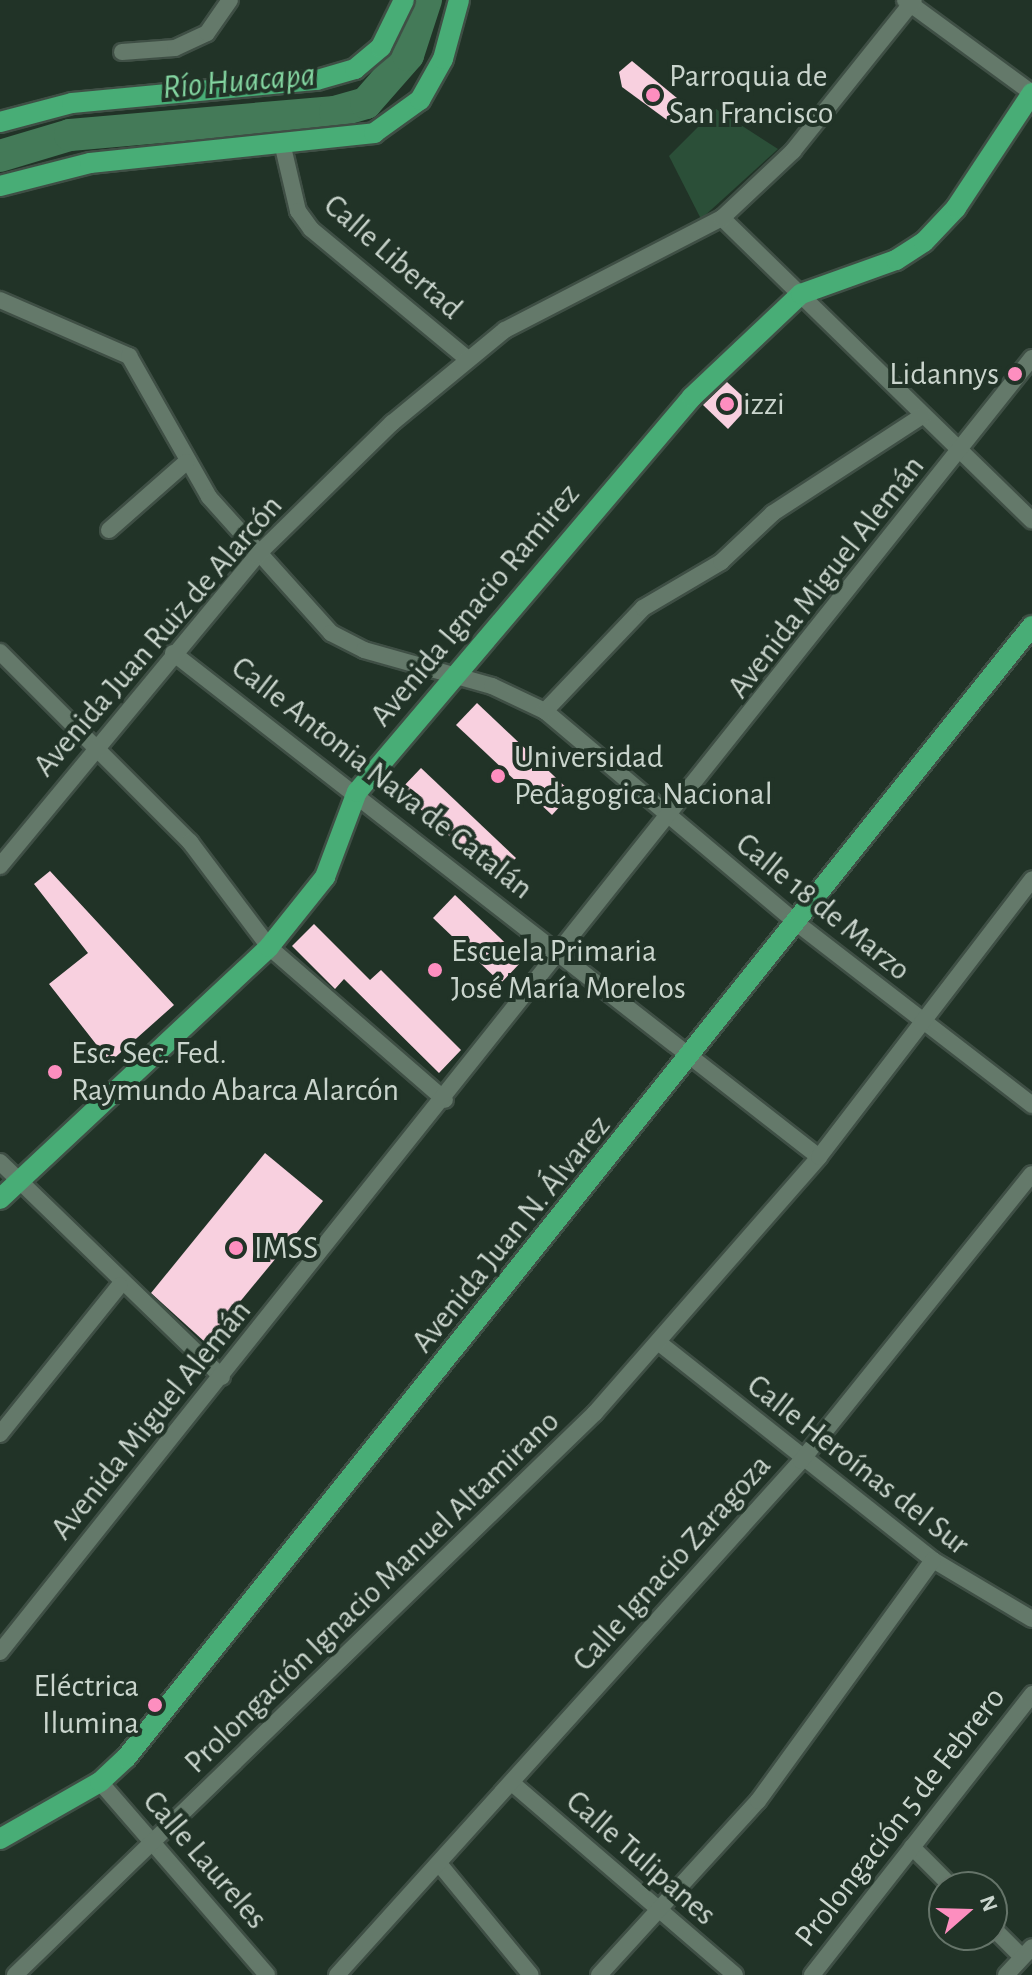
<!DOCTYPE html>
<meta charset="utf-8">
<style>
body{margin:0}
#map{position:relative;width:1032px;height:1975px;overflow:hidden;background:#213327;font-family:"Alegreya Sans",sans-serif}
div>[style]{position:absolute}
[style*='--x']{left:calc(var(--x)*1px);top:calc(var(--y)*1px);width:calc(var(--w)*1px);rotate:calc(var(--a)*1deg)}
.green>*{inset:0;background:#2b4f38}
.river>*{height:32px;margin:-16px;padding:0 16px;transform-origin:16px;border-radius:16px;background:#447a58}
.building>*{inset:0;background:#f8d0df}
.roads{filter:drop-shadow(2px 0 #3f4f45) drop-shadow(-2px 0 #3f4f45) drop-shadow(0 2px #3f4f45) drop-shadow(0 -2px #3f4f45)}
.minor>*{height:16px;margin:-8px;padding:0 8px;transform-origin:8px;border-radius:8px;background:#64796a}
.major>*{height:20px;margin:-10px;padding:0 10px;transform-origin:10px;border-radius:10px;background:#48ad76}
.dots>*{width:22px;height:22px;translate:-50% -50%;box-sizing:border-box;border:4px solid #213327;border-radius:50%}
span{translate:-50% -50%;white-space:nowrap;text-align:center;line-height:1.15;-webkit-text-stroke:8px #213327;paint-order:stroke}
.poi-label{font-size:32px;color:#cad5cd}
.left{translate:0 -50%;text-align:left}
.right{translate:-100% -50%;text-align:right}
.street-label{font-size:32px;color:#cad5cd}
.water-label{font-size:34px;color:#83d4a0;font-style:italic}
.north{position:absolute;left:928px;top:1871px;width:80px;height:80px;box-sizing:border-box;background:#213327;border:2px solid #657469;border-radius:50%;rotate:70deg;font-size:22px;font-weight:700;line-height:32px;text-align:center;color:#cad5cd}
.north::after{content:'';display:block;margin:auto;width:28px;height:36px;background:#fd8ebf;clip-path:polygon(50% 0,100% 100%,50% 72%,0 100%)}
</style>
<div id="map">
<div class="green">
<i style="clip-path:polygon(716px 109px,778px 149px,701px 219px,669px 156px)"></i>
</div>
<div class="river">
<i style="--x:0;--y:156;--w:73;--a:-16.7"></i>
<i style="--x:70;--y:135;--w:266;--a:-5"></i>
<i style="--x:335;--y:112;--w:32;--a:-16"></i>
<i style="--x:366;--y:103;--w:64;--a:-48.8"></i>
<i style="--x:408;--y:55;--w:58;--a:-71.9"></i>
</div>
<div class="building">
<i style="clip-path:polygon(632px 61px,683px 103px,678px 113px,667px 120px,622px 87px,619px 72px)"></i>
<i style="clip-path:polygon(727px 382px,751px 404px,728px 429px,703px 405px)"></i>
<i style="clip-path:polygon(477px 703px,572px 793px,552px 815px,456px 725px)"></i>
<i style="clip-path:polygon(421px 768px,516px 858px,496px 880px,400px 790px)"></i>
<i style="clip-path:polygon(50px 871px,174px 1005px,110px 1062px,49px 984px,88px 953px,34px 884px)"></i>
<i style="clip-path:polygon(455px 895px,523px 960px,501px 983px,433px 918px)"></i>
<i style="clip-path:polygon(314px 924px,370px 980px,381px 970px,461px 1050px,439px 1073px,344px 979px,335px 989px,292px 946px)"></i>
<i style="clip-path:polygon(265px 1153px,323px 1201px,206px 1343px,151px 1293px)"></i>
</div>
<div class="roads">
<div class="minor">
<i style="--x:905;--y:0;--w:157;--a:36.2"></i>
<i style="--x:122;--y:52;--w:53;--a:-4.3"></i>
<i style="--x:175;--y:48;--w:35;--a:-25"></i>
<i style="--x:207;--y:33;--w:40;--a:-55.1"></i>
<i style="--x:283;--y:147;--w:66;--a:76.8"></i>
<i style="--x:298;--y:211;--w:22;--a:54"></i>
<i style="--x:311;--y:229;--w:199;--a:39.7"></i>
<i style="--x:722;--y:218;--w:433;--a:44.3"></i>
<i style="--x:0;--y:300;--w:141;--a:23.5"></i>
<i style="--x:129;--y:356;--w:162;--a:60.4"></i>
<i style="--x:209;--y:497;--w:183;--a:48.1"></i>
<i style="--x:331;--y:633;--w:37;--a:27"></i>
<i style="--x:364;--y:650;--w:133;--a:15.7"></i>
<i style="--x:492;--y:686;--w:59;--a:25.3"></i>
<i style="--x:545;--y:711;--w:331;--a:40.1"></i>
<i style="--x:798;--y:924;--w:296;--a:37.7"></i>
<i style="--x:109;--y:530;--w:103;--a:-41.4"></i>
<i style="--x:0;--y:652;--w:269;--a:45"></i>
<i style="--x:190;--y:842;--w:131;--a:53"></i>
<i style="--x:269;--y:947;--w:233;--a:41"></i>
<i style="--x:173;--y:653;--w:819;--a:37.96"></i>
<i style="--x:545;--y:711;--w:142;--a:-46.4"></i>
<i style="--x:643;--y:608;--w:91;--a:-30.5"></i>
<i style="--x:721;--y:562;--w:71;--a:-43.3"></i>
<i style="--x:773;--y:513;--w:178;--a:-33.1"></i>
<i style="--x:0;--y:866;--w:403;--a:-50.4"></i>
<i style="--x:257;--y:555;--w:189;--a:-44.4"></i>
<i style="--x:392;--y:423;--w:146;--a:-39.5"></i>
<i style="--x:505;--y:330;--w:244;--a:-27.3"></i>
<i style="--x:722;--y:218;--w:98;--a:-43.3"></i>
<i style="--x:793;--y:151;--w:193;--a:-51.3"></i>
<i style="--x:0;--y:1162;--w:309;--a:44.1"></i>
<i style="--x:658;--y:1342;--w:351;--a:38.4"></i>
<i style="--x:933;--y:1560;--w:115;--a:30.8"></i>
<i style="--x:0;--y:1434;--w:191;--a:-51.2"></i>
<i style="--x:0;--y:1652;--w:1655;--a:-51.43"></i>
<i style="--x:100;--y:1782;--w:255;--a:49.1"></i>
<i style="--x:512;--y:1783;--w:294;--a:40.7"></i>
<i style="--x:912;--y:1847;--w:57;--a:45"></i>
<i style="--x:441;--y:1866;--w:141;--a:50.5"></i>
<i style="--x:992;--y:1927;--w:42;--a:45"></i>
<i style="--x:15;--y:1975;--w:808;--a:-44.1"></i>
<i style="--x:595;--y:1413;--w:340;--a:-48.8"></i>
<i style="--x:819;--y:1157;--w:350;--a:-52.5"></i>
<i style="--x:337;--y:1975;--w:692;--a:-47.93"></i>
<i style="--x:801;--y:1461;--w:368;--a:-51.2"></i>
<i style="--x:599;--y:1975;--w:236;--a:-47.6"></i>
<i style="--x:758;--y:1801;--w:298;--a:-54"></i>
<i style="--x:812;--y:1975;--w:357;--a:-51.9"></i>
<i style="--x:1006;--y:1975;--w:38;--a:-47"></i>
</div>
<div class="major">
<i style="--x:0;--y:122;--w:74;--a:-14.8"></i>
<i style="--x:72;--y:103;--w:246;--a:-5.4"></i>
<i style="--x:317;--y:80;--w:40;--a:-16"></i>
<i style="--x:355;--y:69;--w:34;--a:-40"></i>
<i style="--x:381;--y:47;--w:52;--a:-63.9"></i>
<i style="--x:0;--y:186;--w:93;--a:-14.3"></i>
<i style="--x:90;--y:163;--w:286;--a:-6"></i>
<i style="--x:374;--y:133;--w:57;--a:-35.7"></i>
<i style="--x:420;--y:100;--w:47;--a:-60.7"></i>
<i style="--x:443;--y:59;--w:61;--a:-74.8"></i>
<i style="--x:0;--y:1199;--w:369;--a:-43.1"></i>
<i style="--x:269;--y:947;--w:90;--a:-51.3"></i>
<i style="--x:325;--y:877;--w:91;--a:-69.4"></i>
<i style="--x:357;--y:792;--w:518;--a:-49.7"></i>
<i style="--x:692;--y:397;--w:150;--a:-43.4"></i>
<i style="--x:801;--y:294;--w:101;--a:-19.7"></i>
<i style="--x:896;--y:260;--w:33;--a:-33"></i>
<i style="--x:924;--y:242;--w:47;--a:-46.7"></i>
<i style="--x:956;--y:208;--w:138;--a:-56.5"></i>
<i style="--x:0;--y:1839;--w:115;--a:-29.7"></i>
<i style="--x:100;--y:1782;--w:35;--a:-43"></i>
<i style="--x:126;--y:1758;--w:1450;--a:-51.33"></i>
</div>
</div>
<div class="dots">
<i style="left:653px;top:95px;background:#fd8ebf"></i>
<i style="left:1015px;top:374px;background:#fd8ebf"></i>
<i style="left:727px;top:404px;background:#fd8ebf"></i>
<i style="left:498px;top:776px;background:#fd8ebf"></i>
<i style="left:435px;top:970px;background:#fd8ebf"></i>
<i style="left:55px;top:1072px;background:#fd8ebf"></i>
<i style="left:236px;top:1248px;background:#fd8ebf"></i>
<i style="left:155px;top:1705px;background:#fd8ebf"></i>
</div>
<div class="poi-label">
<span class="left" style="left:669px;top:95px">Parroquia de<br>San Francisco</span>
<span class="right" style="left:999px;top:374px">Lidannys</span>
<span class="left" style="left:743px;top:404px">izzi</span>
<span class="left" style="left:514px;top:776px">Universidad<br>Pedagogica Nacional</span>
<span class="left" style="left:451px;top:970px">Escuela Primaria<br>José María Morelos</span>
<span class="left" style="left:71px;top:1072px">Esc. Sec. Fed.<br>Raymundo Abarca Alarcón</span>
<span class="left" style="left:254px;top:1248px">IMSS</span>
<span class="right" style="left:139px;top:1705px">Eléctrica<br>Ilumina</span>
</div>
<div class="street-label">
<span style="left:393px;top:257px;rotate:41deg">Calle Libertad</span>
<span style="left:826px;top:577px;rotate:-52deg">Avenida Miguel Alemán</span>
<span style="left:475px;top:605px;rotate:-50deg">Avenida Ignacio Ramirez</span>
<span style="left:158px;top:636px;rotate:-49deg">Avenida Juan Ruiz de Alarcón</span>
<span style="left:382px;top:778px;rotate:38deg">Calle Antonia Nava de Catalán</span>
<span style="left:823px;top:907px;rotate:39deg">Calle 18 de Marzo</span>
<span style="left:511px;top:1234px;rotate:-51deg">Avenida Juan N. Álvarez</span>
<span style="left:151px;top:1420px;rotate:-51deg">Avenida Miguel Alemán</span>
<span style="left:858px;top:1465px;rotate:38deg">Calle Heroínas del Sur</span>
<span style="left:672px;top:1563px;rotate:-48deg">Calle Ignacio Zaragoza</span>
<span style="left:372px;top:1592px;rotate:-44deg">Prolongación Ignacio Manuel Altamirano</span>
<span style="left:900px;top:1817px;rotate:-52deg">Prolongación 5 de Febrero</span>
<span style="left:641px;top:1858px;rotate:41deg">Calle Tulipanes</span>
<span style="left:205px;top:1860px;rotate:49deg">Calle Laureles</span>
</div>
<div class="water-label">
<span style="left:239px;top:82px;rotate:-5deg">Río Huacapa</span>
</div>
<div class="north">N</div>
</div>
